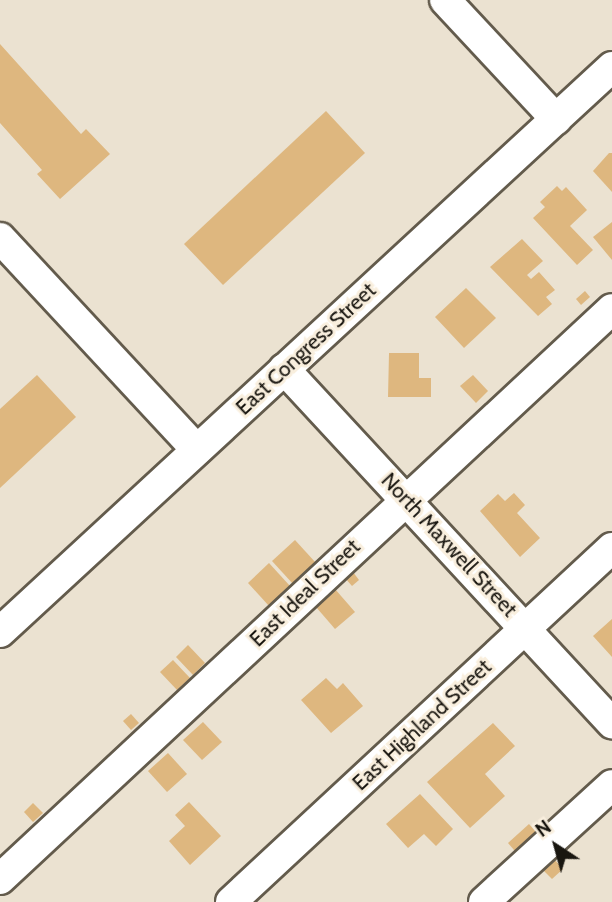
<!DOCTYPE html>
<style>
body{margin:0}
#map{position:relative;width:612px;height:902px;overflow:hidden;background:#ebe2d1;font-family:Cabin,sans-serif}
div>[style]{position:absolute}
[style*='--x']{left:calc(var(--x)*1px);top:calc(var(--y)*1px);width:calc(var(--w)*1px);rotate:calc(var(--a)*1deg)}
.building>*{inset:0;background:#deb77f}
.roads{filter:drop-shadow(2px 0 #635b4c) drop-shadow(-2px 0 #635b4c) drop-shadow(0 2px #635b4c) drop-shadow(0 -2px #635b4c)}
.minor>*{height:30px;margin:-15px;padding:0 15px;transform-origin:15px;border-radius:15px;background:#fff}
span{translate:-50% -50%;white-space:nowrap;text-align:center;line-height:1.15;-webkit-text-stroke:6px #f9efde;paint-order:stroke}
.street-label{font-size:21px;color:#191610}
.north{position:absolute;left:521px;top:811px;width:70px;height:70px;-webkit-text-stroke:5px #f9efde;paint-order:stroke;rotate:324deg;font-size:19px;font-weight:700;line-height:28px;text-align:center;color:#191610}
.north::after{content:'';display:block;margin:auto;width:24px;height:32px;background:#191610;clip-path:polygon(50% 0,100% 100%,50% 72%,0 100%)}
</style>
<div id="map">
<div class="building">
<i style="clip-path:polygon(0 44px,81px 134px,86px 129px,110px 154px,60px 199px,37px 174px,42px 170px,0 123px)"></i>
<i style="clip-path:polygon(326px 111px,365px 153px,223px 285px,184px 244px)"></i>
<i style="clip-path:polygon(609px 153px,612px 153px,612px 192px,593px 171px)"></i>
<i style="clip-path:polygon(557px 186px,562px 191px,566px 187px,587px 210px,570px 226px,593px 250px,577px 265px,533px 218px,545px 207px,540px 202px)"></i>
<i style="clip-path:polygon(612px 222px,612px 260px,593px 237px)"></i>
<i style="clip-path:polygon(522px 239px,543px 261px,527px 275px,531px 279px,539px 272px,555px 290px,546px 297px,552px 304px,538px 316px,490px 267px)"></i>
<i style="clip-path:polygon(466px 288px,496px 318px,464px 348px,435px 317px)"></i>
<i style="clip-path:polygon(585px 291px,590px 297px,581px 305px,576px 299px)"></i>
<i style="clip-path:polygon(389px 353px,419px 353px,419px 378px,431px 378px,431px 397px,388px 397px)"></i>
<i style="clip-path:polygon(37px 375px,76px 417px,0 488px,0 409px)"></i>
<i style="clip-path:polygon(473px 375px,488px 391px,476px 403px,460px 386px)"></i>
<i style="clip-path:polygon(514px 493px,525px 505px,517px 513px,540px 538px,520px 557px,480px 511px,498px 494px,505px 501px)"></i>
<i style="clip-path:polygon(295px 540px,316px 563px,293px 584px,272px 561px)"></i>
<i style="clip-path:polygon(269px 563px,290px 586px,269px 606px,248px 583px)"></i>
<i style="clip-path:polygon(353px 572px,359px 580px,352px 586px,345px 578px)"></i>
<i style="clip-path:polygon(335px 589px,355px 612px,335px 629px,316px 607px)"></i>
<i style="clip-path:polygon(612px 619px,612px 657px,593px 636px)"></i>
<i style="clip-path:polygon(188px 645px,205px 663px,193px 675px,176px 657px)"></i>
<i style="clip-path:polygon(173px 660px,190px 678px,177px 690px,160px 672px)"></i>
<i style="clip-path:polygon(326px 678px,337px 689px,343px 683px,363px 706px,331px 733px,301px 700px)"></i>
<i style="clip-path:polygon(131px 714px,139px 723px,131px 730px,123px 721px)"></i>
<i style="clip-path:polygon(203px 722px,222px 742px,202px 760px,183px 740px)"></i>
<i style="clip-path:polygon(493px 723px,515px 746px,485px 774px,505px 796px,470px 828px,427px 782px)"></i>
<i style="clip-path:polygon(168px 753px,187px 774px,167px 792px,148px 771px)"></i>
<i style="clip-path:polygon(420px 794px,453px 829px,436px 846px,424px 834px,408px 848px,386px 824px)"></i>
<i style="clip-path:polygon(189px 802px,221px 836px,190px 865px,169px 841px,185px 826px,175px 815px)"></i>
<i style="clip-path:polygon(33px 803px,43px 813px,33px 822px,24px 812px)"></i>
<i style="clip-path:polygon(529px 824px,542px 839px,520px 857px,508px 843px)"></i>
<i style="clip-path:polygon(554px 859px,563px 869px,552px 879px,543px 870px)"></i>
</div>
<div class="roads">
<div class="minor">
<i style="--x:445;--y:0;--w:163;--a:47"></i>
<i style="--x:0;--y:238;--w:289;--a:47.1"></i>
<i style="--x:284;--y:369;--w:483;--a:47.2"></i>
<i style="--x:0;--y:632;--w:833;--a:-42.71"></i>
<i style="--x:0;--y:879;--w:836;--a:-42.96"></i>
<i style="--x:231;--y:902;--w:520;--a:-42.9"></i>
<i style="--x:484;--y:902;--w:173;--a:-42.4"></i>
</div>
</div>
<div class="street-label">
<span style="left:306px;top:349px;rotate:-43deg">East Congress Street</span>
<span style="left:449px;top:545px;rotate:47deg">North Maxwell Street</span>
<span style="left:305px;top:593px;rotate:-44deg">East Ideal Street</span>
<span style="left:422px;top:725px;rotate:-43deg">East Highland Street</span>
</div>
<div class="north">N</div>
</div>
